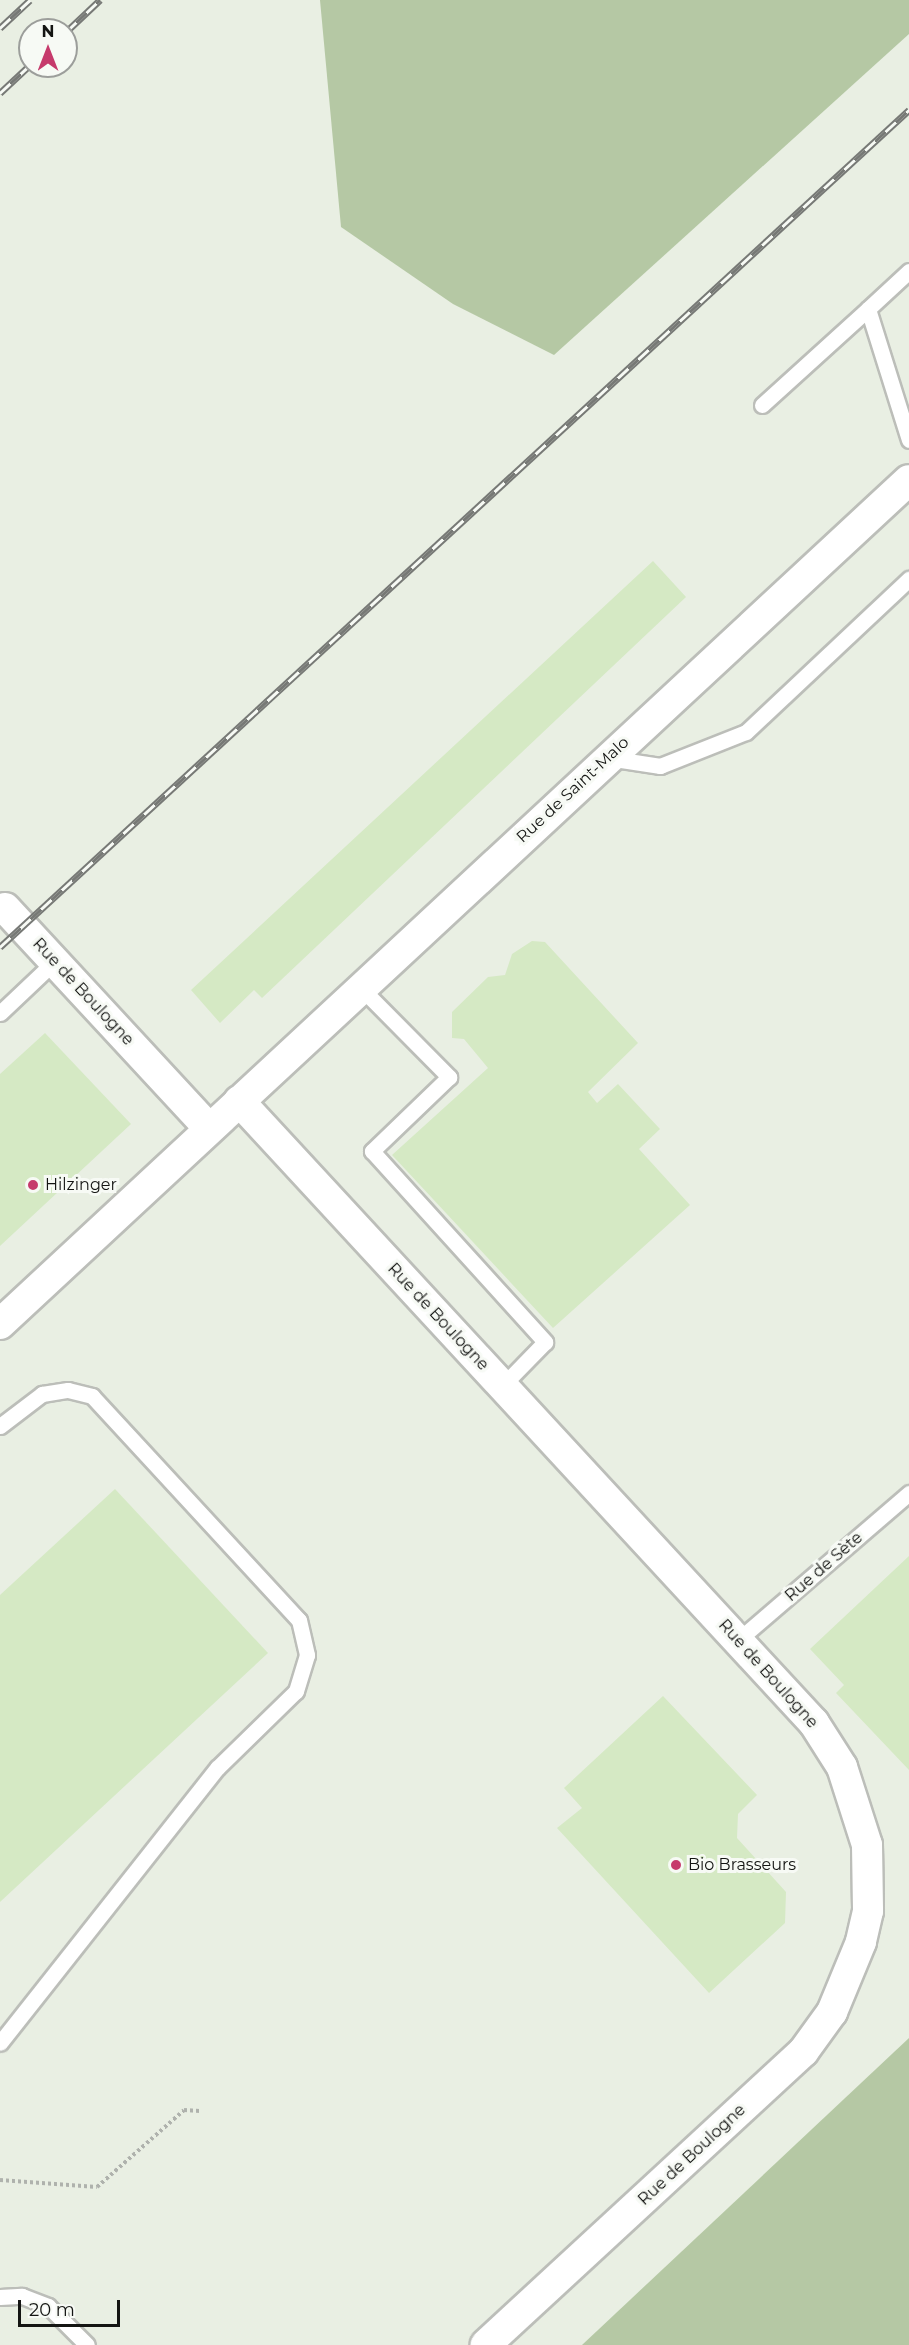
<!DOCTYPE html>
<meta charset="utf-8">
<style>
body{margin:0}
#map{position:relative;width:909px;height:2345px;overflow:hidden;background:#f7faf5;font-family:Montserrat,sans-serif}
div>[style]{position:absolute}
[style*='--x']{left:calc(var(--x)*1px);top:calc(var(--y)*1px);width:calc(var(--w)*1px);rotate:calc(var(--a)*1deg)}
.built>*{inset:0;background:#e9efe3}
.water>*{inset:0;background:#b5c8a4}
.building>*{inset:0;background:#d5e9c4}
.path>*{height:4px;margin-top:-2px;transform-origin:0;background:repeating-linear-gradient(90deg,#afb2ad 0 3px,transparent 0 6px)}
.roads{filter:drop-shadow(2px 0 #bcbeb9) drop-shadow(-2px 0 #bcbeb9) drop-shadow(0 2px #bcbeb9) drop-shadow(0 -2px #bcbeb9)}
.service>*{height:15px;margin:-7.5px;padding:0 7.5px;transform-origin:7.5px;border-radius:7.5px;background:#fff}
.minor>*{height:30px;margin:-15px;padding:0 15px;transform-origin:15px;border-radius:15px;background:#fff}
.rail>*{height:7px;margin-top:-3.5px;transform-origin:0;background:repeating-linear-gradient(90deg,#f7faf5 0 14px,#777976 0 28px);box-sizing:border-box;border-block:2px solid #777976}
.dots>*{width:16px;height:16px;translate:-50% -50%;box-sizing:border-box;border:3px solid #f7faf5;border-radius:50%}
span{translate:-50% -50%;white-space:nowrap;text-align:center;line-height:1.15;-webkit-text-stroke:6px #f7faf5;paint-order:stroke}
.street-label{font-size:16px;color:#141513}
.poi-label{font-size:16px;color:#141513}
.left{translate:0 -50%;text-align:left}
.north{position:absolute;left:18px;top:18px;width:60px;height:60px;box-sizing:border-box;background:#f7faf5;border:2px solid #9c9e9b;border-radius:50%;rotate:0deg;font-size:16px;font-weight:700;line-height:24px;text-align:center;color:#141513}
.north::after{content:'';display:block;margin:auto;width:21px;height:27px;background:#c63a6c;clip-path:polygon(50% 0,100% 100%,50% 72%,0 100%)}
.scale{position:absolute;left:18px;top:2300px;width:102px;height:27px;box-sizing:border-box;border:3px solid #141513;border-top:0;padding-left:8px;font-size:18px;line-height:21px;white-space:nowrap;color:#141513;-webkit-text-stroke:4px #f7faf5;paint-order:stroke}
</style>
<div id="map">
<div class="built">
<i style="clip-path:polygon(evenodd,0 0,909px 0,909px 2345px,0 2345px,0 0,30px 30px,66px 30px,66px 66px,30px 66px,30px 30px)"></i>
</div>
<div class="water">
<i style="clip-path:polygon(320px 0,909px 0,909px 34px,554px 355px,453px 304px,341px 227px)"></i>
<i style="clip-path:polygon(909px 2038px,909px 2345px,582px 2345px)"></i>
</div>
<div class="building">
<i style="clip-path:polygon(653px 561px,686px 597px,262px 998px,254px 990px,220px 1023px,191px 990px)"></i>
<i style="clip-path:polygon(532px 941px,545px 942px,638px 1043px,588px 1092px,597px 1103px,618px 1084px,660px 1129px,639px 1149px,690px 1205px,553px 1328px,392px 1155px,488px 1068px,464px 1039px,452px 1038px,452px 1012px,488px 977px,505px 975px,512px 954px)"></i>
<i style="clip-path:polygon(45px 1033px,131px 1124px,0 1246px,0 1074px)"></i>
<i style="clip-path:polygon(115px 1489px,268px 1653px,0 1902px,0 1595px)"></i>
<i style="clip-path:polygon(909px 1556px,909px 1770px,836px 1693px,844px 1685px,810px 1649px)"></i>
<i style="clip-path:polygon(663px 1696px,757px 1795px,738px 1814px,737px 1838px,786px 1892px,785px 1923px,709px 1993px,557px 1828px,582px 1808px,564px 1788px)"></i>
</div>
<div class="path">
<i style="--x:0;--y:2180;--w:97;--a:4.1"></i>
<i style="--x:97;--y:2187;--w:116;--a:-41.5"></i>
<i style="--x:184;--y:2110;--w:16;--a:4"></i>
</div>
<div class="roads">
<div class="service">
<i style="--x:909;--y:271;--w:56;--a:137.2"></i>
<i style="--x:868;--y:309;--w:137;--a:72.6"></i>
<i style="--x:762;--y:405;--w:143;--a:-42.2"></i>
<i style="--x:608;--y:758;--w:53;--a:8.7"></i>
<i style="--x:660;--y:766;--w:92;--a:-21.6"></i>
<i style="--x:746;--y:732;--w:224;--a:-43.2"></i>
<i style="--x:360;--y:987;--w:127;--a:45.3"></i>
<i style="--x:449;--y:1077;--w:107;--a:136.1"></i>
<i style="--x:372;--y:1151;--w:258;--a:47.8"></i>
<i style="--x:545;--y:1342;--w:62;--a:134.3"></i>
<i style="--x:0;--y:1013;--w:76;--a:-43.4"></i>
<i style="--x:0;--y:1426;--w:53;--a:-37.3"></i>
<i style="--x:42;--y:1394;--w:26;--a:-9"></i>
<i style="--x:68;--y:1390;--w:25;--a:14"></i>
<i style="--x:92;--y:1396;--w:305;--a:47.3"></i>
<i style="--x:299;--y:1620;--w:36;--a:77"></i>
<i style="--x:307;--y:1655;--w:38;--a:107"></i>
<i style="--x:296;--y:1691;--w:110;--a:135.7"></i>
<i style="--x:217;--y:1768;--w:350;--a:128.3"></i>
<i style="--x:737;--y:1641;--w:227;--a:-40.7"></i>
<i style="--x:0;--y:2297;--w:22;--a:-3"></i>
<i style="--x:22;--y:2296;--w:28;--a:21"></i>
<i style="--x:48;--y:2306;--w:55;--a:45"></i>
</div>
<div class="minor">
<i style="--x:5;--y:908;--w:300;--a:47.2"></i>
<i style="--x:239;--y:1101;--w:847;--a:47.25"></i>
<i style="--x:814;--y:1723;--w:52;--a:57.5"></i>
<i style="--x:842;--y:1767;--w:82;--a:72.2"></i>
<i style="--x:867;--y:1845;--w:66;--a:89.1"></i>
<i style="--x:868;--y:1911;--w:32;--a:103"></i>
<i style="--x:861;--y:1942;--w:76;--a:112.5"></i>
<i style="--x:832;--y:2012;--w:49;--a:125.9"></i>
<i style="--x:803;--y:2052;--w:432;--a:137.3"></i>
<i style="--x:0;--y:1324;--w:1240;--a:-42.88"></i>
</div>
</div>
<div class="rail">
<i style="--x:0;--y:28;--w:41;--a:-43"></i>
<i style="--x:66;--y:32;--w:47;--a:-43.3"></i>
<i style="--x:0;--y:93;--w:41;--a:-43"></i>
<i style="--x:0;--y:947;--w:1236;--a:-42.64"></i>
</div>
<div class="dots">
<i style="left:33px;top:1185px;background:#c63a6c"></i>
<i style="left:676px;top:1865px;background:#c63a6c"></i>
</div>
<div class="street-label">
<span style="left:573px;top:790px;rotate:-43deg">Rue de Saint-Malo</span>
<span style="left:83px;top:992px;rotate:47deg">Rue de Boulogne</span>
<span style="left:438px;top:1317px;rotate:47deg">Rue de Boulogne</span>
<span style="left:824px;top:1567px;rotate:-41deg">Rue de Sète</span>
<span style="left:768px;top:1674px;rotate:48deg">Rue de Boulogne</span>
<span style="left:692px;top:2155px;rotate:-43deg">Rue de Boulogne</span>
</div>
<div class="poi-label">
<span class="left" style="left:45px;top:1185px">Hilzinger</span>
<span class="left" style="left:688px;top:1865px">Bio Brasseurs</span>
</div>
<div class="north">N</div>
<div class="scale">20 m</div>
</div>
